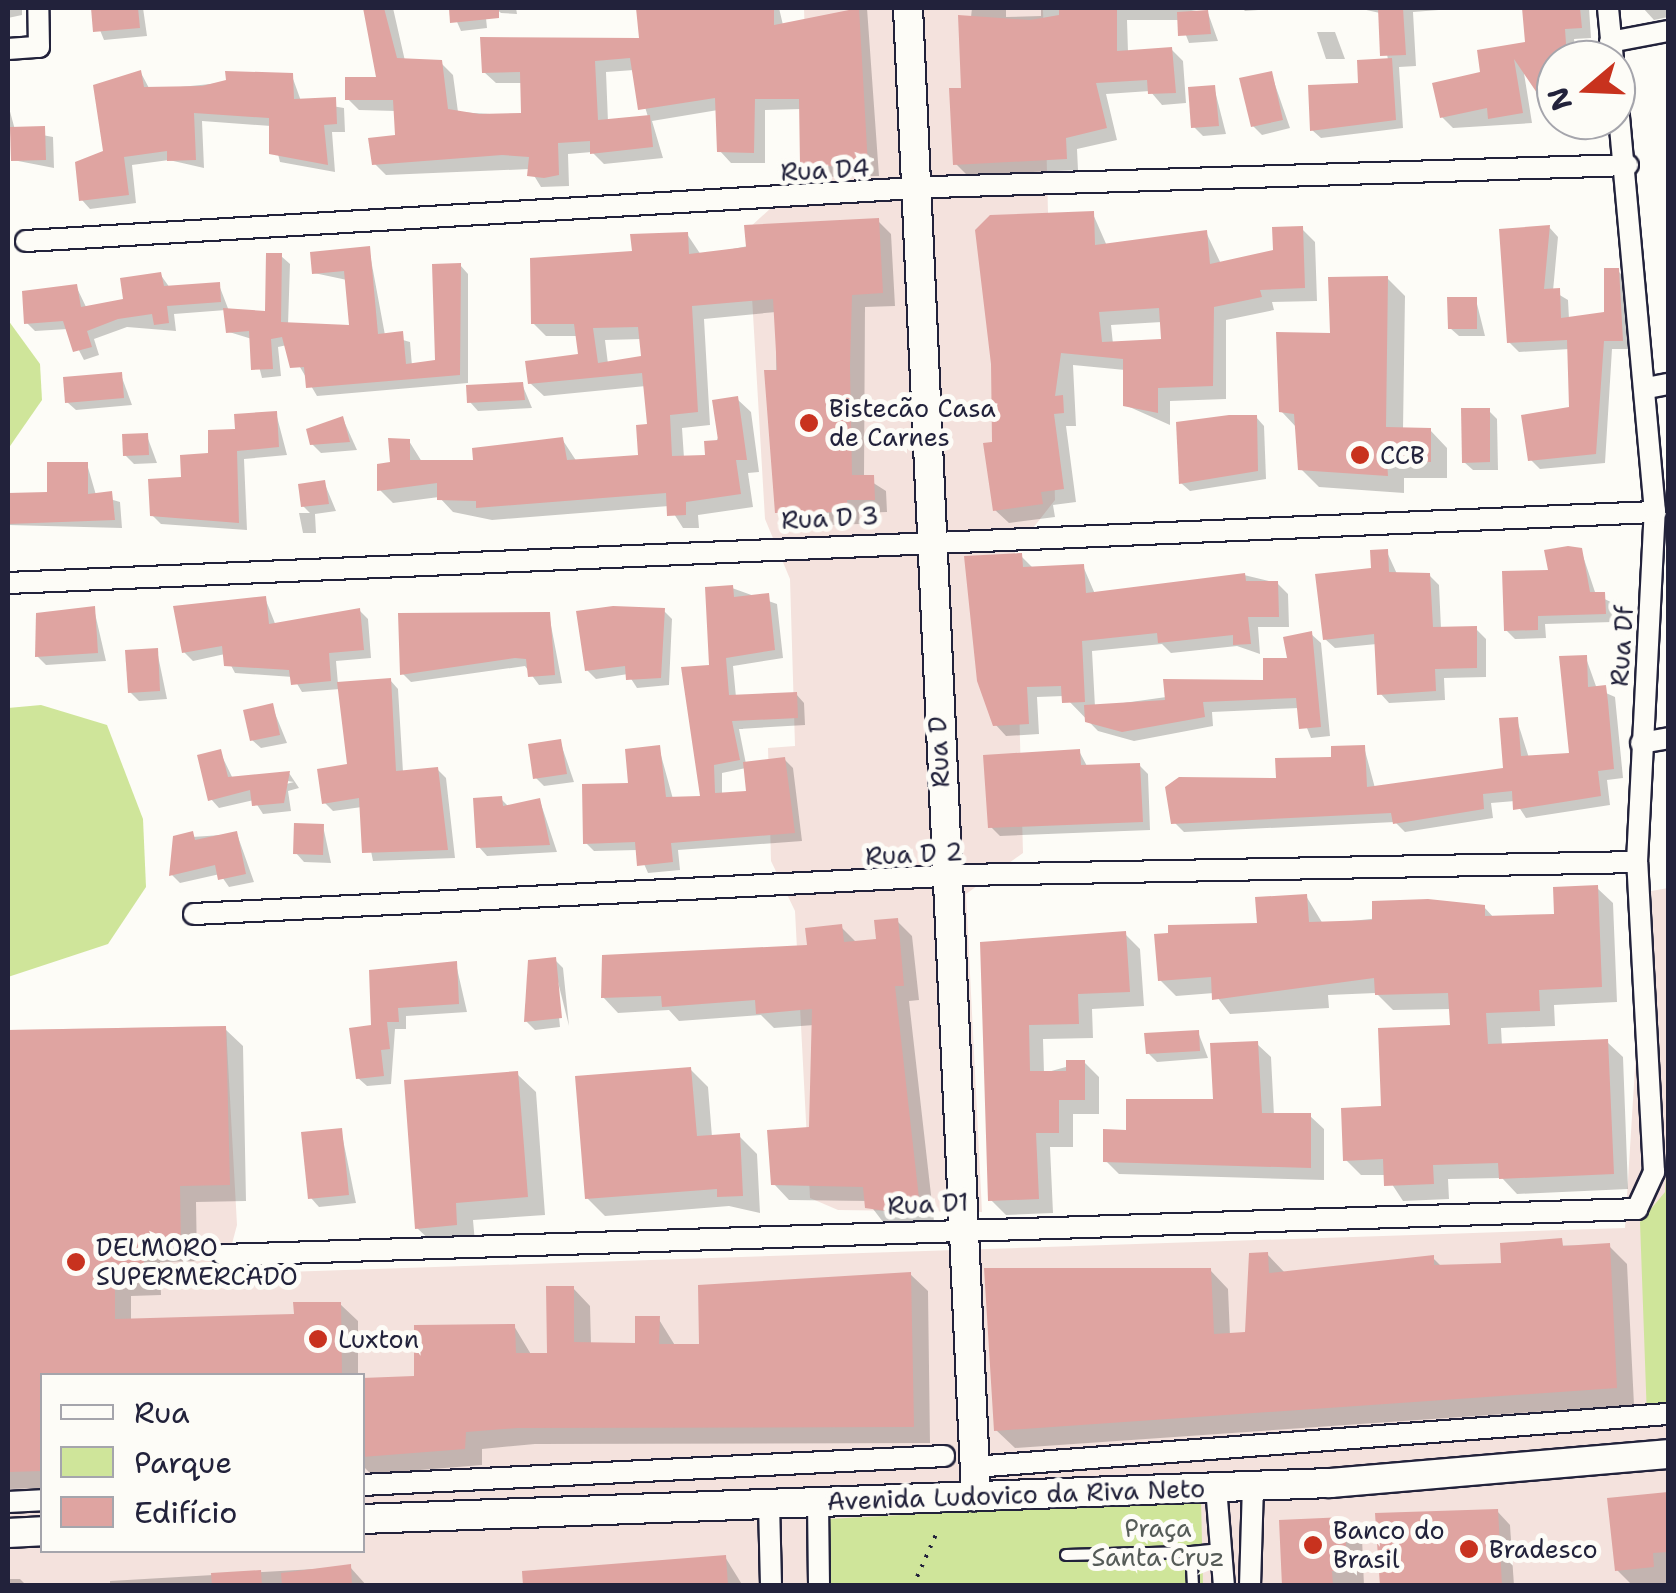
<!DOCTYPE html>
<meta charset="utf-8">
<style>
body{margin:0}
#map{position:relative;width:1676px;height:1593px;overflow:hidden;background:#fdfcf7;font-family:"Shantell Sans",sans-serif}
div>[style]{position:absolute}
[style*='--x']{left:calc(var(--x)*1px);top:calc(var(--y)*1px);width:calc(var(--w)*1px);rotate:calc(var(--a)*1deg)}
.built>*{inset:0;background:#f4e2dd}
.green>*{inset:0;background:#cfe59a}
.shadow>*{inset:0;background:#0003}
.building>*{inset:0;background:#dfa4a1}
.path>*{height:4px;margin-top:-2px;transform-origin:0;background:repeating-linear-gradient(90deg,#22223b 0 2.5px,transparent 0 10.5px)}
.roads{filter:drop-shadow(2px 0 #22223b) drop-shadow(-2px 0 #22223b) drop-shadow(0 2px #22223b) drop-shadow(0 -2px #22223b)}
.lane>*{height:10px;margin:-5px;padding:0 5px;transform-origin:5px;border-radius:5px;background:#fdfcf7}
.street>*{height:20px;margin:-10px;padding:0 10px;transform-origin:10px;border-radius:10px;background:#fdfcf7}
.secondary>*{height:28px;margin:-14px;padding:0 14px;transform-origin:14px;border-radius:14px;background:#fdfcf7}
.dots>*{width:28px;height:28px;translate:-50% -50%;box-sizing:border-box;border:5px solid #fdfcf7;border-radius:50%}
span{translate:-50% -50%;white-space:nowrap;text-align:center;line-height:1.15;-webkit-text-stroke:10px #fdfcf7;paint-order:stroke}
.street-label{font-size:25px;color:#22223b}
.poi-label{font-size:25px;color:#22223b}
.left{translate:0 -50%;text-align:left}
.park-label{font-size:25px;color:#565c58}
.frame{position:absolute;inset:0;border:10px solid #22223b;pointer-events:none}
.legend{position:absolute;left:40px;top:1373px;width:325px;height:180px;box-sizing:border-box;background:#fdfcf7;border:2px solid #a5a5ac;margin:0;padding:12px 18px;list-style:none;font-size:30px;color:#22223b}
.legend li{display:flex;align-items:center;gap:20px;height:50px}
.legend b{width:50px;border:2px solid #a5a5ac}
.north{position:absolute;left:1536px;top:40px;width:100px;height:100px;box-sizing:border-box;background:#fdfcf7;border:2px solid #a5a5ac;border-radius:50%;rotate:251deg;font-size:28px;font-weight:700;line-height:40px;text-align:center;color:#22223b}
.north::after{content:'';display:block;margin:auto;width:35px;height:45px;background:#c8321e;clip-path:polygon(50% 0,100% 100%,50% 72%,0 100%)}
</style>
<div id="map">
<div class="built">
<i style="clip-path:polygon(804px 8px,1043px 8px,1055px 500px,1015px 551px,1023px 853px,966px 894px,982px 1212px,838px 1210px,810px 1198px,795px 911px,771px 861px,768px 748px,795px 746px,790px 579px,765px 519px,748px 229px,809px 173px)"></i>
<i style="clip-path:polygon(evenodd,1668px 888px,1668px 1585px,8px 1585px,8px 1030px,226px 1026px,237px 1225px,224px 1274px,1625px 1228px,1646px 892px,1668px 888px,42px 1376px,362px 1376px,362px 1550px,42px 1550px,42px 1376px)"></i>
</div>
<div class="green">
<i style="clip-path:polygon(8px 320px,40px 364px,42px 400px,8px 449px)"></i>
<i style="clip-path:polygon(41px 705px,107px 725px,143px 819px,146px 887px,108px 944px,8px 977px,8px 708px)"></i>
<i style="clip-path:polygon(1668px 1146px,1668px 1416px,1647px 1418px,1640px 1222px,1665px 1192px)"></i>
<i style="clip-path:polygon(1201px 1499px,1203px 1585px,830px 1585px,828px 1519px)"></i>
</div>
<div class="shadow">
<i style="clip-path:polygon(8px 8px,22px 8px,22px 15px,8px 18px)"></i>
<i style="clip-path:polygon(91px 8px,143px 8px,147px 36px,104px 40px)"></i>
<i style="clip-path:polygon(evenodd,371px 8px,393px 8px,405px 61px,441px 63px,453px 75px,458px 112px,524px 116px,523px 83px,496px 83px,484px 72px,642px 40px,639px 8px,779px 8px,783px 25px,867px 8px,879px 176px,814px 177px,802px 165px,802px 109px,765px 110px,765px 163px,731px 163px,720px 151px,718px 110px,652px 121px,663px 158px,604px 164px,592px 152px,568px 154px,569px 186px,541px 187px,530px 169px,386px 175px,374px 163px,398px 137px,396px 111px,359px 110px,348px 99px,379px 80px,371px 8px,634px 70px,648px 117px,608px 122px,606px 72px,634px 70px)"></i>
<i style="clip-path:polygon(451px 8px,485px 8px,487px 28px,461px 31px)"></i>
<i style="clip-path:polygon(495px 8px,516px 8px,517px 14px,501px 13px)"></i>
<i style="clip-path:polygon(972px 8px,1006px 8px,1006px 17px,1041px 16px,1041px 8px,1180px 8px,1208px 13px,1218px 41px,1189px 43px,1180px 20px,1127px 20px,1128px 52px,1171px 49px,1183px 61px,1186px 103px,1162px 105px,1150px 91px,1106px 94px,1117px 140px,1077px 149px,1078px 170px,967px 175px,955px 163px)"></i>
<i style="clip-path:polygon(1242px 8px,1285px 8px,1245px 11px)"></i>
<i style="clip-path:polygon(1357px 8px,1452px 9px,1413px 12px,1416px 66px,1399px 67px,1403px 128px,1321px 138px,1312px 130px,1388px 60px,1380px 13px)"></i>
<i style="clip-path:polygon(1525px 8px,1589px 8px,1591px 38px,1574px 39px,1576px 60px,1556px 60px,1556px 115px,1523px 67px,1532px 123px,1453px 128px,1442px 117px,1527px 44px)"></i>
<i style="clip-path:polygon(1643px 8px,1668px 8px,1668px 17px,1654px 20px)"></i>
<i style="clip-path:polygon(1317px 32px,1335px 32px,1345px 59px,1326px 59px)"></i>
<i style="clip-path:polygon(141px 73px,150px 90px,292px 76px,301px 101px,344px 108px,345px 132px,332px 132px,335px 172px,280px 162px,271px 126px,202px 121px,204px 168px,169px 160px,132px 165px,136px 203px,90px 209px,82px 200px)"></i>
<i style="clip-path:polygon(1271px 73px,1290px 128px,1262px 135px,1253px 126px)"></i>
<i style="clip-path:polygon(1214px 87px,1226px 134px,1203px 136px,1194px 127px)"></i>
<i style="clip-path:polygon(8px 104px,15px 130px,53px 137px,54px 168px,13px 160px)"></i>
<i style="clip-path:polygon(evenodd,1093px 214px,1107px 246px,1206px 232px,1221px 264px,1275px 252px,1302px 229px,1315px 242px,1317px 301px,1272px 302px,1274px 310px,1226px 320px,1226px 399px,1170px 401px,1170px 425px,1125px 405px,1125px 370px,1073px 365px,1076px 426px,1066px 426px,1076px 502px,1053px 505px,1055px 517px,1009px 523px,995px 510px,995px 444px,1093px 214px,1162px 322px,1164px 341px,1113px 344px,1111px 325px,1162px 322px)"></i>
<i style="clip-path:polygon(evenodd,878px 221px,891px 234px,895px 306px,865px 307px,864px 477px,886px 491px,887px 512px,859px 513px,860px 524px,791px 526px,777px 512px,776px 312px,704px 319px,710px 425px,682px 428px,684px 458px,708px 458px,737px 399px,751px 412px,759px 472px,748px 473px,753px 507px,698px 515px,699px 528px,683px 528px,669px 506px,492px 520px,453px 512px,439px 497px,393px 503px,380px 490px,409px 441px,422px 462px,475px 463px,562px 439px,577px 462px,640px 457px,650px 427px,646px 386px,544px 396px,530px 383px,581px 356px,578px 336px,546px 336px,533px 323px,634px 254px,687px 234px,701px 255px,878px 221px,642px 339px,643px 358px,608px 364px,605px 340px,642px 339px)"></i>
<i style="clip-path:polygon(1549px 227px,1558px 237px,1553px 291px,1568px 300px,1569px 319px,1607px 315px,1618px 271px,1627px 280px,1631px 349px,1612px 349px,1605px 463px,1540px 469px,1531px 460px,1571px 409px,1570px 349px,1519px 352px,1509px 342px)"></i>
<i style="clip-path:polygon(369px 249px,385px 335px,410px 342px,412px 366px,437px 362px,460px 265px,468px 274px,468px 383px,317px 396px,287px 345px,278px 347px,281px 376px,262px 378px,252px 339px,229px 332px,226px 310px,174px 314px,176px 331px,127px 327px,94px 339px,99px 355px,84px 360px,68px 329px,35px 331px,26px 322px,76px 286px,87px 309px,126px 301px,160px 274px,170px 288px,219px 285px,229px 311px,268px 314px,281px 256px,290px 264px,288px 325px,352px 328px,347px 280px,314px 273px)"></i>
<i style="clip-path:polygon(1387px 278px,1405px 296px,1403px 430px,1430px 430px,1447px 448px,1447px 478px,1404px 478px,1404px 493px,1319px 487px,1301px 469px,1297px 428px,1281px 411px,1333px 335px)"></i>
<i style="clip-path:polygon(1476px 300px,1485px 336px,1459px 336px,1450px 328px)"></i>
<i style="clip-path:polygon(121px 375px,132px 405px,76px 410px,67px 402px)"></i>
<i style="clip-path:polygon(522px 384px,532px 408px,478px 411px,470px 402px)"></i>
<i style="clip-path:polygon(1489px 411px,1497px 419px,1498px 470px,1473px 470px,1464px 462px)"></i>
<i style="clip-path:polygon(276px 413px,287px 455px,244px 459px,247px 530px,161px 524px,152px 515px,238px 432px)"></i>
<i style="clip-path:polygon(1256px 417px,1264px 426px,1266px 479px,1190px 491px,1181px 483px)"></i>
<i style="clip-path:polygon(343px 419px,357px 450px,321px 453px,312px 444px)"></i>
<i style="clip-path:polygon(147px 436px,157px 463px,134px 464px,125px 455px)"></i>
<i style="clip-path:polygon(87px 464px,96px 495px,120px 502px,122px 528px,8px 525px,8px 496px,50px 494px)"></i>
<i style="clip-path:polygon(324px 482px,336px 511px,315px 514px,316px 533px,303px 533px,299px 513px,310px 513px,303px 506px)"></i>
<i style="clip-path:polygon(1581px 550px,1596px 595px,1613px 603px,1613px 622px,1545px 624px,1546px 638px,1515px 639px,1506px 630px,1551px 572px)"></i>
<i style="clip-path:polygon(1387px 552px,1397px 574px,1429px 575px,1439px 585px,1441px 629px,1476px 629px,1486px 639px,1486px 677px,1444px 678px,1445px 700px,1389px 703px,1380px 693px,1377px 644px,1335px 648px,1325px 639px)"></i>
<i style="clip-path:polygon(1021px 556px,1032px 567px,1083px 566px,1095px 594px,1244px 575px,1277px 583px,1288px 594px,1289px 627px,1258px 627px,1260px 654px,1237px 646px,1171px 653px,1162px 644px,1092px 651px,1095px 707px,1266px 683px,1311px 634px,1321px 643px,1330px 736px,1311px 738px,1299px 708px,1212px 712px,1213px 726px,1134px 741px,1098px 731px,1064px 696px,1037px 697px,1039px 734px,1006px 736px,995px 724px)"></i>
<i style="clip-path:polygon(evenodd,732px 588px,777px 604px,783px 658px,733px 666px,736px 697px,796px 694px,804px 703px,805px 725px,739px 729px,746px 764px,784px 759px,793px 768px,802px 841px,678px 850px,680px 870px,648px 873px,638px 850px,594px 851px,586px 843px,659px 748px,673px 799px,703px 798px,712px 667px,732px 588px,746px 768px,749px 794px,722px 795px,722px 773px,746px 768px)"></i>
<i style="clip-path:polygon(265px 598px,276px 626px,359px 610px,368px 619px,371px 658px,336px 661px,338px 684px,390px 680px,398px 689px,403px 772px,438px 770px,446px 778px,455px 858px,373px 861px,362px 807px,333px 811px,325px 803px,349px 766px,340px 689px,302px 692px,293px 677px,235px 673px,225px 654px,193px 661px,184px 652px)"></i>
<i style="clip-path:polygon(94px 609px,106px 661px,46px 665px,37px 656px)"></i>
<i style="clip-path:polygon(664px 611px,672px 619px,669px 685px,637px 688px,628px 674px,596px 679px,587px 670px)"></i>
<i style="clip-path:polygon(549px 615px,562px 683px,539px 685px,525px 666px,411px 682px,403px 674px)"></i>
<i style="clip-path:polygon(157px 651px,167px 699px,139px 701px,130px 692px)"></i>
<i style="clip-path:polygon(1586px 658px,1597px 689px,1615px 697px,1623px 778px,1607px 780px,1610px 805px,1526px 818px,1515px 801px,1491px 803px,1493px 818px,1405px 832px,1395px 822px,1184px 832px,1174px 822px,1364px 747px,1375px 788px,1506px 770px,1517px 720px,1529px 758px,1572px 756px)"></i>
<i style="clip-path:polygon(272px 706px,287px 743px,261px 748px,252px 740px)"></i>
<i style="clip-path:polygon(560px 741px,574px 782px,544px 786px,536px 778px)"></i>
<i style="clip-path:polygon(1079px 751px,1088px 768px,1140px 766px,1148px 774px,1150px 830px,1000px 836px,991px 827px)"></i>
<i style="clip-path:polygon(evenodd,220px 752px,233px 779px,289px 773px,299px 788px,288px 791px,291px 811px,263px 814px,254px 800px,219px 808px,211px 799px,220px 752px,281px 780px,294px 782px,270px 788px,281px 780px)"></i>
<i style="clip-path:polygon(501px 799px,510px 808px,540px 801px,557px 852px,487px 856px,479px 847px)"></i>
<i style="clip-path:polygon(323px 826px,331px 863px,304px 862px,296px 853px)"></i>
<i style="clip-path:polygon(237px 834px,254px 882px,229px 887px,220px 874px,180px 883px,172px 875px,177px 838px)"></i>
<i style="clip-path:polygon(1597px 888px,1613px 903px,1617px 1002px,1554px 1005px,1555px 1026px,1501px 1028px,1502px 1046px,1607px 1042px,1623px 1057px,1628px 1189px,1517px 1194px,1502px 1178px,1448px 1179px,1449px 1199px,1403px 1201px,1386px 1175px,1361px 1175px,1345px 1159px,1453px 1028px,1452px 1009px,1393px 1010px,1376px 993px,1328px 995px,1329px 1008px,1230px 1014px,1214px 993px,1176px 996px,1160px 980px,1306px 896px,1323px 924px,1484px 907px,1495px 919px,1556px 916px)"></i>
<i style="clip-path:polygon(897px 921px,912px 936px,919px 1000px,909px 1001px,935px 1230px,883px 1222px,867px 1201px,789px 1200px,774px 1184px,811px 1129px,814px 1025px,774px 1028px,761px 1015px,679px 1021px,669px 1010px,618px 1013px,603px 997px,809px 948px,841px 927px,857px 943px,878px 942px)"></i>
<i style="clip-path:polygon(1125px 934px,1140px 949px,1144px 1006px,1092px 1009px,1093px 1038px,1043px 1039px,1044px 1073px,1084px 1062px,1099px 1077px,1099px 1114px,1073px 1114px,1073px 1147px,1050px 1147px,1053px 1213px,1006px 1215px,991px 1200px,982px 944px)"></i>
<i style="clip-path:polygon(555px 960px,563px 968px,569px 1026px,554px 966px,560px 1027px,535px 1030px,526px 1021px)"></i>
<i style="clip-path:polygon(456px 964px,467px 1012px,406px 1016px,406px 1029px,395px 1029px,391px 1084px,367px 1086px,358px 1078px,374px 1027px,371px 972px)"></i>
<i style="clip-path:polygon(225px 1029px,243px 1046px,246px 1201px,196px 1202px,197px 1261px,160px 1262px,161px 1295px,131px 1296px,131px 1321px,296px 1317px,340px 1304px,358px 1321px,358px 1376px,42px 1376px,42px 1488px,8px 1489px,8px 1033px)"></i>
<i style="clip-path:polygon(1198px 1032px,1208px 1058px,1157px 1062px,1148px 1053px)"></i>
<i style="clip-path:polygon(1257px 1044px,1271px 1057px,1274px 1116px,1310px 1116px,1324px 1129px,1324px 1180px,1119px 1174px,1106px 1161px,1128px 1132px,1215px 1102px)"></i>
<i style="clip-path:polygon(690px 1069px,708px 1087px,712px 1137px,739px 1136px,757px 1154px,760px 1213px,729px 1206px,605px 1216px,587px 1198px)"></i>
<i style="clip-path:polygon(517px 1074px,536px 1092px,545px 1215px,473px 1220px,475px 1243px,436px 1246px,417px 1228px)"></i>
<i style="clip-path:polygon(341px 1130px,356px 1203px,319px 1207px,311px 1198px)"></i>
<i style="clip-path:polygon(1502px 1245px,1609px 1246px,1627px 1264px,1634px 1405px,1015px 1448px,996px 1430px,1210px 1270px,1228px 1289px,1230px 1336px,1248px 1335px,1267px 1254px,1286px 1274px,1433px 1258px,1443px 1268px,1504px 1266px)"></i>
<i style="clip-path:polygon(910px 1274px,928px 1291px,930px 1443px,535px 1444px,482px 1449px,482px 1465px,371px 1474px,362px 1465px,362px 1381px,416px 1379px,514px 1326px,532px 1356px,549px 1356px,573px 1288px,590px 1306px,591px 1344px,637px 1345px,658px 1318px,676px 1347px,701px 1347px)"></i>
<i style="clip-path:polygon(1668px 1494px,1668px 1585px,1633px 1586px,1617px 1570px,1610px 1500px)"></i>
<i style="clip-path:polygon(1497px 1511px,1510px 1525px,1514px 1586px,1382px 1586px)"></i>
<i style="clip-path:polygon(1344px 1519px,1362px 1538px,1364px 1586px,1271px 1585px,1284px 1585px)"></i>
<i style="clip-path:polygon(725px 1557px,743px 1586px,525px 1586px)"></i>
<i style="clip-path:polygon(350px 1567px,367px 1586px,110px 1586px,110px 1581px)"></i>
<i style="clip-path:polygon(8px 1579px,20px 1579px,27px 1586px,8px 1586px)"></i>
</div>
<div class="building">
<i style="clip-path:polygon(91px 8px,138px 8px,140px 28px,93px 32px)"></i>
<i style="clip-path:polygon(363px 8px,384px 8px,397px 58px,442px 60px,448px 109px,479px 114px,521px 113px,520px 72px,482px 73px,480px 37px,639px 38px,636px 8px,774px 8px,774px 25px,859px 8px,868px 166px,800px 166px,799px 99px,755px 99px,754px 153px,717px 152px,715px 98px,638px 110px,630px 58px,595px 61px,598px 120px,650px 115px,653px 147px,590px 154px,590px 141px,558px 143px,559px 175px,544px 178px,527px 176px,529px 157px,502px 155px,372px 165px,368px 138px,395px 135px,393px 100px,345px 100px,345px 77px,376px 77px)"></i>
<i style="clip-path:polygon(449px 8px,499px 8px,499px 18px,450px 23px)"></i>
<i style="clip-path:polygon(1059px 8px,1117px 8px,1117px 51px,1172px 47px,1176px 93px,1148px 94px,1147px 80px,1096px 83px,1107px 128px,1066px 138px,1067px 159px,953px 165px,949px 88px,961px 88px,958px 15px,1030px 20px,1059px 15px)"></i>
<i style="clip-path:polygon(1378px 8px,1403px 8px,1406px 55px,1380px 56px)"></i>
<i style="clip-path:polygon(1522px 8px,1580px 8px,1582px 28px,1565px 29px,1567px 58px,1556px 59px,1556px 121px,1514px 59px,1523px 113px,1488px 119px,1487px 108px,1440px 118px,1432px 83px,1480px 72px,1477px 50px,1525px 42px)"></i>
<i style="clip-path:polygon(1208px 10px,1211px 34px,1178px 36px,1177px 12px)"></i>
<i style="clip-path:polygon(1392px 58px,1396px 120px,1310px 131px,1308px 85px,1358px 83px,1357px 60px)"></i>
<i style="clip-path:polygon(141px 70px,144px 87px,202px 86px,226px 80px,225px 71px,293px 73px,294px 99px,336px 97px,337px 124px,324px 125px,328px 165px,269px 154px,269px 118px,194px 113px,196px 160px,167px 161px,167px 151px,124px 157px,129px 195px,79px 201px,75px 162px,103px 151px,93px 85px)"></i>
<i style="clip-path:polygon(1272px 71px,1283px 120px,1251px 127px,1239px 78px)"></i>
<i style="clip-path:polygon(1215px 85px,1219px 126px,1191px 128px,1188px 87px)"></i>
<i style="clip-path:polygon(45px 126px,46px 160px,11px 161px,10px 127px)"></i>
<i style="clip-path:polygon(evenodd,1094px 211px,1095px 245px,1207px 230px,1210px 264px,1273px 250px,1272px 227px,1303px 226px,1305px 288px,1260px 290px,1262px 297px,1214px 307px,1213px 386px,1158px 388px,1158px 413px,1123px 406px,1123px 359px,1061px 353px,1055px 396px,1063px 395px,1064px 413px,1054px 414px,1064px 489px,1041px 492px,1043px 504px,993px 511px,983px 443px,992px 442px,991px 364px,975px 230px,990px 215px,1094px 211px,1159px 308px,1161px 339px,1102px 342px,1099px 312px,1159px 308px)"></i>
<i style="clip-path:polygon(evenodd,879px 218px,883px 293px,852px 295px,850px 366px,852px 475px,874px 475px,875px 500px,847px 500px,848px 512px,775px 513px,764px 370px,777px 370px,773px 299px,692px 306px,698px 412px,670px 415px,672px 456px,705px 455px,704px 441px,718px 440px,712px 400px,738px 396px,747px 460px,736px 460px,741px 494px,686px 502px,686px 515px,667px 516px,666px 493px,476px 508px,476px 501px,437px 500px,437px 483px,377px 491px,377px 464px,390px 462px,388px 438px,410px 439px,410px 460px,473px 460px,472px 448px,563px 437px,567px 460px,638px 455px,636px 425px,647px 424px,642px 373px,528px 384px,525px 361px,578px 354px,574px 324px,531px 324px,530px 258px,632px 251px,630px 234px,688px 232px,689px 254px,746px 247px,744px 225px,879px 218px,638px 327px,641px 356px,598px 363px,593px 328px,638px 327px)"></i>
<i style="clip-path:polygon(1550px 225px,1544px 289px,1560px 288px,1561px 318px,1604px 312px,1604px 268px,1619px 268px,1623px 341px,1604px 341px,1596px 454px,1528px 461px,1521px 415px,1569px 407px,1567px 340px,1507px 343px,1499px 229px)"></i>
<i style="clip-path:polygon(370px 246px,378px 334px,403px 331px,406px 364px,435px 360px,432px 264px,461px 263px,460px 375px,306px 388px,304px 367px,290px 368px,282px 337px,271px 339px,273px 369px,251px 370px,249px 331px,226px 333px,223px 308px,265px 311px,266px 253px,282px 253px,281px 322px,349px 325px,344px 271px,312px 274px,310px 252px)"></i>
<i style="clip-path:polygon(161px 272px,164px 286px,220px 282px,221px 302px,167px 306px,169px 323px,154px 325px,152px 314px,118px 319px,87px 331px,92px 347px,73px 352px,63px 321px,24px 324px,22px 291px,77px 284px,81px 307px,123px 299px,120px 278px)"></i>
<i style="clip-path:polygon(1388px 276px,1386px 427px,1431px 428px,1431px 462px,1387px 461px,1388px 476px,1298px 470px,1294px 414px,1279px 412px,1276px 332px,1330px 333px,1328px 277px)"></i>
<i style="clip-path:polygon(1447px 297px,1477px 297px,1477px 329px,1448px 329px)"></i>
<i style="clip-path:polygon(122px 372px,124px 398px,65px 403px,63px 377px)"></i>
<i style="clip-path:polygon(523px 382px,525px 400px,467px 403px,466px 385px)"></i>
<i style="clip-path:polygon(1461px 408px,1490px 408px,1490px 462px,1462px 463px)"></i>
<i style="clip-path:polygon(277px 411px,279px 447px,237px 451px,239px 523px,150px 516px,148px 479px,181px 477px,180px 455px,208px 453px,208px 430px,235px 429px,234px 414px)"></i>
<i style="clip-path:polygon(1229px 415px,1257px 415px,1258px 471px,1179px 484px,1176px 422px)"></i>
<i style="clip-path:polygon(343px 416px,350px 442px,310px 445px,306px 429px)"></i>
<i style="clip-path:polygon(148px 433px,149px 455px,123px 456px,122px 434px)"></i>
<i style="clip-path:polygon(47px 462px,88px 462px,88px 494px,112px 491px,115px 520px,8px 524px,8px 493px,47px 492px)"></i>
<i style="clip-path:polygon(325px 480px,329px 504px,301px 507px,298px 484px)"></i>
<i style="clip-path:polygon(1568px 546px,1582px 548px,1590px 592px,1605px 592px,1606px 614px,1538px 616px,1538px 630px,1504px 631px,1502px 571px,1548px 570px,1544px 550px)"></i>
<i style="clip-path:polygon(1388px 549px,1389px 572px,1430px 573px,1433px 627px,1477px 626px,1477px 668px,1435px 669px,1436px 691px,1377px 695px,1374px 634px,1323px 640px,1315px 574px,1371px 568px,1370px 550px)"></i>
<i style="clip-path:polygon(1022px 553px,1023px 567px,1084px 564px,1086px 593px,1245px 573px,1246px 581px,1278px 581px,1279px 617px,1248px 617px,1251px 644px,1233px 645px,1233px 635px,1158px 643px,1157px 633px,1082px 641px,1085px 702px,1062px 703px,1061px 686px,1027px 687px,1029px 724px,993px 726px,977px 681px,964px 556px)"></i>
<i style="clip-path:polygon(733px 585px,734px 597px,769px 593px,775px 650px,726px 658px,729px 695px,797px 692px,798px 718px,732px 721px,740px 760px,714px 765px,715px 793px,746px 791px,743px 762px,785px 757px,795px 833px,671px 843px,673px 862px,637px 866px,635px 842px,583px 844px,582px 784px,628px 783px,625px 749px,660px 745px,666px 797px,700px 796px,681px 667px,709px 665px,705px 587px)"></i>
<i style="clip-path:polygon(266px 596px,269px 624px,360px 608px,364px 650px,329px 653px,331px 681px,291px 685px,289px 670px,224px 666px,222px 646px,182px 653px,173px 606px)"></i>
<i style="clip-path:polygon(95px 606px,98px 653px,35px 657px,36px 613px)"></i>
<i style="clip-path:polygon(613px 606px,665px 608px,661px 678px,626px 680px,625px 666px,585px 671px,576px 611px)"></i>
<i style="clip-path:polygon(550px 612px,555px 675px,528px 677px,526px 659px,515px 658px,400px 675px,398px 613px)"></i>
<i style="clip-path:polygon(1312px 631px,1321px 727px,1299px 729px,1296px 698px,1203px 702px,1205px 717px,1122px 732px,1085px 722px,1084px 705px,1165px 700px,1163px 679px,1263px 680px,1263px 658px,1287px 658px,1283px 637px)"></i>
<i style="clip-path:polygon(158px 648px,160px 691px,128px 693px,125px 650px)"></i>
<i style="clip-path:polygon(1587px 655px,1588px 687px,1606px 685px,1608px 702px,1614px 769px,1598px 771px,1601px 796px,1513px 810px,1512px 791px,1483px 794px,1484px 809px,1393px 824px,1391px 813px,1171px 824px,1165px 787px,1179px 777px,1276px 778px,1275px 758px,1331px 757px,1331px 746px,1365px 745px,1367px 787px,1503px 768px,1499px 718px,1518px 717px,1521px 756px,1569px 753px,1559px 656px)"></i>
<i style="clip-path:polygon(391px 678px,396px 771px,438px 767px,448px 850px,362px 853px,359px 798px,322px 804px,317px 769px,347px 764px,337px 682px)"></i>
<i style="clip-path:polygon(273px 703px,280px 735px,250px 741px,243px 710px)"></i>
<i style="clip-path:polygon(561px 739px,567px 774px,533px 779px,528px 744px)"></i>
<i style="clip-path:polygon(221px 749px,228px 777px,290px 771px,284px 803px,252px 806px,250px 790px,208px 801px,197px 755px)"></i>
<i style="clip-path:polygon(1080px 749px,1081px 765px,1140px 763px,1143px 822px,988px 828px,983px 755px)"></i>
<i style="clip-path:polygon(502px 796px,503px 806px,540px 798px,550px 845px,476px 848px,473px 798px)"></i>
<i style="clip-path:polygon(294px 823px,324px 824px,323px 855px,293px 854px)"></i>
<i style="clip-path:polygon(193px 831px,195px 840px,237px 831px,246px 874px,218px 880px,215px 865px,169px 876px,173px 836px)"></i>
<i style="clip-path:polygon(1598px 885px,1602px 987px,1539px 990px,1540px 1011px,1486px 1013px,1488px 1044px,1608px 1039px,1614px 1174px,1499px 1179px,1498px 1163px,1433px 1165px,1434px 1184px,1384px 1186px,1383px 1159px,1343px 1161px,1341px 1108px,1381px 1106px,1378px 1028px,1450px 1025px,1448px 993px,1375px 995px,1374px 978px,1212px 1000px,1211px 977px,1158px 981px,1154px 934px,1168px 933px,1168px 925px,1257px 923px,1255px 897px,1307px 894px,1309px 922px,1372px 920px,1372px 901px,1428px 899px,1485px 905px,1485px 916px,1554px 914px,1553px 887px)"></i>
<i style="clip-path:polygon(898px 918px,904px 986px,895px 986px,921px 1216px,865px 1208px,863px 1187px,771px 1185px,767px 1130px,809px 1127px,812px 1009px,756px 1014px,755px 1000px,662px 1007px,661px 996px,601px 998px,602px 955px,807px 945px,805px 928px,842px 924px,844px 942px,876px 939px,874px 920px)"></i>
<i style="clip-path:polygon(1126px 931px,1130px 992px,1078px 994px,1079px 1024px,1029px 1025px,1030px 1071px,1066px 1071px,1066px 1060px,1085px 1060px,1085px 1100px,1059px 1100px,1059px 1133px,1036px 1133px,1039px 1199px,988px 1201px,980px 942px)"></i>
<i style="clip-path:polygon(556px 957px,562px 1018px,524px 1022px,528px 960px)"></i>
<i style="clip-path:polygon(457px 961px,459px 1004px,398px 1008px,399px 1022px,387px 1022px,390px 1049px,381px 1050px,384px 1076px,356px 1079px,349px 1028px,371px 1025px,369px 970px)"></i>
<i style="clip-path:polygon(226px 1026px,230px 1185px,180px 1186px,181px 1245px,144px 1246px,144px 1278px,115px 1279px,115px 1319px,294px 1314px,293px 1302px,341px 1302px,342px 1376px,42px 1376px,42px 1471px,8px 1472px,8px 1030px)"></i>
<i style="clip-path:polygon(1199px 1030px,1200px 1051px,1146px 1054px,1144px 1033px)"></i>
<i style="clip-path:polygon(1258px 1041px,1262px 1113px,1311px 1113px,1311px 1168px,1103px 1162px,1103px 1129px,1126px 1130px,1126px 1099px,1213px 1099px,1210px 1043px)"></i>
<i style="clip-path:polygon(691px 1067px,697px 1136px,740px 1133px,743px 1196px,717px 1197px,717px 1189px,585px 1199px,575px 1076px)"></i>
<i style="clip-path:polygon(518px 1071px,528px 1197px,456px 1203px,457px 1225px,415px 1229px,404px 1080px)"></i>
<i style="clip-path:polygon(342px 1128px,349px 1195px,308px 1199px,301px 1132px)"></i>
<i style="clip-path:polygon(1562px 1238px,1563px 1246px,1610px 1243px,1617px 1388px,994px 1431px,984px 1268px,1211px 1268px,1214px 1334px,1245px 1332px,1249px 1253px,1268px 1252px,1269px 1273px,1434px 1255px,1434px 1265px,1501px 1263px,1500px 1243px)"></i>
<i style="clip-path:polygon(911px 1272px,914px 1427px,517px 1428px,466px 1432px,465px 1449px,362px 1457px,362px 1378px,414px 1376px,414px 1325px,515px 1324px,516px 1353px,547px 1353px,546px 1286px,574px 1286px,574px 1342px,635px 1343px,635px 1316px,660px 1316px,659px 1344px,699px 1344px,698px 1285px)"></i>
<i style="clip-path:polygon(1668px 1492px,1668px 1552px,1653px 1553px,1654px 1567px,1615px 1571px,1607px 1498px)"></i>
<i style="clip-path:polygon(1498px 1509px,1502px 1586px,1380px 1586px,1375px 1513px)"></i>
<i style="clip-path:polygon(1345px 1517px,1347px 1571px,1332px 1571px,1333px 1586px,1282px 1586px,1279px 1520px)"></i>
<i style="clip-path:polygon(726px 1555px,728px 1586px,523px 1586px,522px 1571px)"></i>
<i style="clip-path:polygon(351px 1564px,352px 1586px,282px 1586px,281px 1573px)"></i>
<i style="clip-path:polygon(261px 1570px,262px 1586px,212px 1586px,211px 1573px)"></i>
</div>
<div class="path">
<i style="--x:913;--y:1586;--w:59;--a:-66"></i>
</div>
<div class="roads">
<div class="lane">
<i style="--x:1066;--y:1555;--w:125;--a:-1.4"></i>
<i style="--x:1193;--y:1586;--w:34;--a:-93"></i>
<i style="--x:1191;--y:1552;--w:30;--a:-6"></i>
</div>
<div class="street">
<i style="--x:1608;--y:8;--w:52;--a:84.5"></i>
<i style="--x:1610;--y:42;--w:59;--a:-10.7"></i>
<i style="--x:8;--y:49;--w:31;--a:-4"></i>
<i style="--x:39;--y:47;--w:39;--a:-91"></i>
<i style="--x:26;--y:241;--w:909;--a:-3.41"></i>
<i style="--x:933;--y:187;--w:695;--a:-1.81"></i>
<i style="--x:1647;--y:388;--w:21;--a:-11"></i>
<i style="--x:8;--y:583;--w:1649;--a:-2.47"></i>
<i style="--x:1641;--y:743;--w:27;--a:-10"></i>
<i style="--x:194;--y:914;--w:769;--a:-2.91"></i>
<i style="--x:962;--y:875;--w:675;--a:-1.1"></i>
<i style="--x:223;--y:1255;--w:1415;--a:-1.86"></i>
<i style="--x:1637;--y:1209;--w:41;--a:-65.3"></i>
<i style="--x:1654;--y:1172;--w:310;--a:-93.1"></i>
<i style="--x:1637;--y:862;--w:350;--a:-87.1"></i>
<i style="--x:1655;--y:512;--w:431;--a:-95.2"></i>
<i style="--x:987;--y:1466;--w:683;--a:-4.37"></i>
<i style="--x:362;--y:1485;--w:583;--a:-2.85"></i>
<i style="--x:1216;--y:1487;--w:99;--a:85.4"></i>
<i style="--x:8;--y:1502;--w:34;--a:-3"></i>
<i style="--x:818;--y:1502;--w:84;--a:89.3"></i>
<i style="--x:769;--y:1503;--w:83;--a:88.6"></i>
<i style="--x:1250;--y:1586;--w:100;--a:-88.3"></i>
</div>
<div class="secondary">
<i style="--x:908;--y:8;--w:1490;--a:87.38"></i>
<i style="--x:362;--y:1519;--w:969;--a:-2.13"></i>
<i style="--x:1330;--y:1483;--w:339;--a:-4.9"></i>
<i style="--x:8;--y:1533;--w:34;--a:-3"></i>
</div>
</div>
<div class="dots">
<i style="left:809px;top:423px;background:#c8321e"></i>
<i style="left:1360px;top:455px;background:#c8321e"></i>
<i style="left:76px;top:1262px;background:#c8321e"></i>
<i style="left:318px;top:1339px;background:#c8321e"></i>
<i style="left:1313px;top:1545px;background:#c8321e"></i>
<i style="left:1469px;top:1549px;background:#c8321e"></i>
</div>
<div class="street-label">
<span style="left:825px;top:170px;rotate:-3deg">Rua D4</span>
<span style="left:830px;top:518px;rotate:-3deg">Rua D 3</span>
<span style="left:1622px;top:646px;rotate:-86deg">Rua Df</span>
<span style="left:939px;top:752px;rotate:-93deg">Rua D</span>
<span style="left:914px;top:854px;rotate:-3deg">Rua D 2</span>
<span style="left:928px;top:1204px;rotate:-3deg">Rua D1</span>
<span style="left:1016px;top:1495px;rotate:-2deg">Avenida Ludovico da Riva Neto</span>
</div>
<div class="poi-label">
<span class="left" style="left:829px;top:423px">Bistecão Casa<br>de Carnes</span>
<span class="left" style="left:1380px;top:455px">CCB</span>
<span class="left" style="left:96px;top:1262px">DELMORO<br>SUPERMERCADO</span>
<span class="left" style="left:338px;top:1339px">Luxton</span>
<span class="left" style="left:1333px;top:1545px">Banco do<br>Brasil</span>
<span class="left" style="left:1489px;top:1549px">Bradesco</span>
</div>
<div class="park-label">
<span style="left:1158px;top:1543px">Praça<br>Santa Cruz</span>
</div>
<div class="frame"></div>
<ul class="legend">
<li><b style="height:12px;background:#fdfcf7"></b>Rua</li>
<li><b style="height:28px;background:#cfe59a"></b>Parque</li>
<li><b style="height:28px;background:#dfa4a1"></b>Edifício</li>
</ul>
<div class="north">N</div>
</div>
